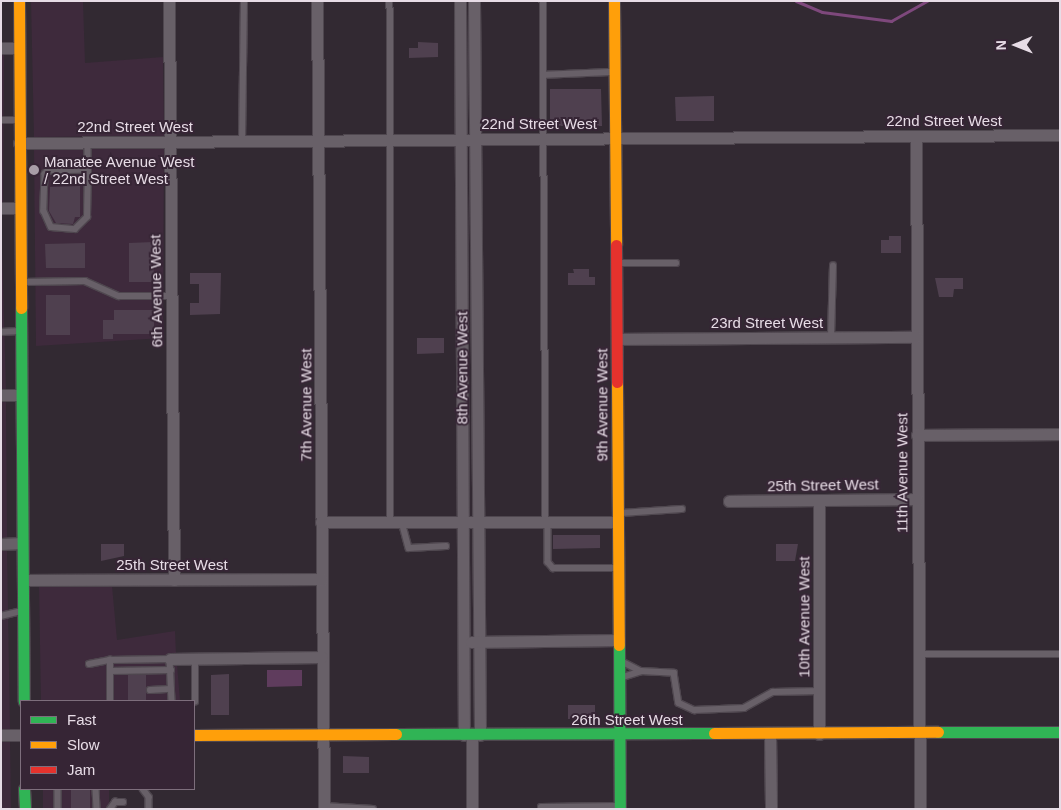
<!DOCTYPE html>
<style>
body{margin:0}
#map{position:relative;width:1061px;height:810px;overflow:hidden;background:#322932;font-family:Helvetica,sans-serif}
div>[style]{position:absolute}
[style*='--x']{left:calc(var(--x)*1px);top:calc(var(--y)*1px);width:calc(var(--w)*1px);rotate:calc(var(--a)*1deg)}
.built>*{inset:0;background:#3e2a3c}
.green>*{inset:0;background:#5f3c5d}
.stream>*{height:3px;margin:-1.5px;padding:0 1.5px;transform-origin:1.5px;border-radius:1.5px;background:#7e487c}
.building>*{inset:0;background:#4f404f}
.roads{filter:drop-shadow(1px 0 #4f474f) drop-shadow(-1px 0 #4f474f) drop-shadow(0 1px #4f474f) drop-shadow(0 -1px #4f474f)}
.lane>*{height:5.5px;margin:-2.75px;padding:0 2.75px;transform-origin:2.75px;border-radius:2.75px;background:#686068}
.street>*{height:11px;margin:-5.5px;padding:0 5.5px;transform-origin:5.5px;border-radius:5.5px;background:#686068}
.fast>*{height:11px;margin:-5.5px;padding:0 5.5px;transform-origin:5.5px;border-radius:5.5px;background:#30b455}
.slow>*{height:11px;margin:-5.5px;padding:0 5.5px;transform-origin:5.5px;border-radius:5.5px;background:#ff9f0a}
.jam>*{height:11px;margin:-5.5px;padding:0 5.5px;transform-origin:5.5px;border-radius:5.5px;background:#e5322d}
.dots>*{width:14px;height:14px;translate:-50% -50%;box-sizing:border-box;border:2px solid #362535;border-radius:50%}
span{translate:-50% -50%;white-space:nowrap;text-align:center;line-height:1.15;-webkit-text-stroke:4px #362535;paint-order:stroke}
.street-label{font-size:15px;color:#e7dce6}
.poi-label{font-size:15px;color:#e7dce6}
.left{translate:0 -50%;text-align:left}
.frame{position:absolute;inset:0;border:2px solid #e7dce6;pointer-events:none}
.legend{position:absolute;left:20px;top:700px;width:175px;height:90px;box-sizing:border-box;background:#362535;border:1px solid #7d6e7c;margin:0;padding:6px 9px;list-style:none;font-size:15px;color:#e7dce6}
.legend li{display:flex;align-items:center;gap:10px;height:25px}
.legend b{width:25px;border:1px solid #7d6e7c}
.north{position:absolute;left:991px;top:20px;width:50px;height:50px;-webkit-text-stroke:4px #362535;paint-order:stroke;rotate:269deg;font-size:14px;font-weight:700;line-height:20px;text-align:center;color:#e7dce6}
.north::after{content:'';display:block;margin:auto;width:18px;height:22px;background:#e7dce6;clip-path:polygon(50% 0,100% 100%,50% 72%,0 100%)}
</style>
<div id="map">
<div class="built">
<i style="clip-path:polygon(31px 1px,83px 1px,85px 63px,163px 57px,164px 136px,34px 137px)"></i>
<i style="clip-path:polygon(1px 53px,4px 53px,3px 203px,1px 203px)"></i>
<i style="clip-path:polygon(164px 147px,163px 338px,36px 346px,34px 148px)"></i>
<i style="clip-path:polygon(1px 213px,6px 390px,1px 390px)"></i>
<i style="clip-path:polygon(1px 400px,6px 400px,7px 538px,1px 538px)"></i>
<i style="clip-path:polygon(1px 549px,7px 549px,10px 730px,1px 730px)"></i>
<i style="clip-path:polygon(39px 586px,112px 586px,117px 640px,175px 631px,176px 654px,166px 654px,166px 664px,177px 664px,180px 701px,41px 701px)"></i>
<i style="clip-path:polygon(1px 740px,10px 740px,11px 809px,1px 809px)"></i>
<i style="clip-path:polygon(43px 789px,109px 789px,109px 809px,43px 809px)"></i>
</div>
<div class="green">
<i style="clip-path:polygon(267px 670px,302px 670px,302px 686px,267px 687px)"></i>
</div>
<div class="stream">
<i style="--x:796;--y:1;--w:28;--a:23"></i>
<i style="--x:822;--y:12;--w:70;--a:7.4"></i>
<i style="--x:891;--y:21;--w:41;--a:-29.1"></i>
</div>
<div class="building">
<i style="clip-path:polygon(418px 42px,438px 43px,438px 57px,409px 58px,409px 48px,418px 48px)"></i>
<i style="clip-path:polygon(550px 89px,601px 89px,602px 126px,550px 126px)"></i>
<i style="clip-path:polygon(714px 96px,714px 121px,676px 121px,675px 97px)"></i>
<i style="clip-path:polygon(80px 186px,80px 217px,75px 217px,73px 224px,56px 223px,49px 211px,50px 187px)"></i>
<i style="clip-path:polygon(889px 236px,901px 236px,901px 253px,881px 253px,881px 240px,889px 240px)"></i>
<i style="clip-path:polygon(153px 242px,154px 282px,129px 282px,129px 243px)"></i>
<i style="clip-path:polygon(85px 243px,85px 268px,46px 268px,45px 244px)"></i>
<i style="clip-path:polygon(573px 269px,589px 269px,589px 277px,595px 277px,595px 285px,568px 285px,568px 273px,574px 273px)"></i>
<i style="clip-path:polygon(190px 273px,221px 273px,220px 314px,190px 315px,190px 303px,199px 303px,199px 284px,190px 284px)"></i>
<i style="clip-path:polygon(935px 278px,963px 278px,963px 289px,954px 289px,953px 297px,939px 297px)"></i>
<i style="clip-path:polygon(46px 295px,70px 295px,70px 335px,46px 335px)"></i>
<i style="clip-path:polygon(114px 310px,154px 310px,154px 334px,113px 334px,113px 339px,103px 339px,103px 320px,114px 320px)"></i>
<i style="clip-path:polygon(417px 338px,444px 338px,444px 353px,417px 354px)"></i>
<i style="clip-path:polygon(553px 535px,600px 535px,600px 548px,553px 549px)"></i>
<i style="clip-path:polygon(101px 544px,124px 544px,124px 556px,101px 561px)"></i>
<i style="clip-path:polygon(776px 544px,798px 544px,795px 561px,776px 561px)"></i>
<i style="clip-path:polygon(229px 674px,229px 715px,211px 715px,211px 675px)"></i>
<i style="clip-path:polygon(128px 675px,146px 675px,146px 701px,128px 701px)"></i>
<i style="clip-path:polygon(568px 705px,595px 705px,595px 719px,568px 719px)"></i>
<i style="clip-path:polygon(343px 756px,369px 757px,369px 773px,343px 773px)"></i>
<i style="clip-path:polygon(71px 789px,90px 789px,90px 809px,71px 809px)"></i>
</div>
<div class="roads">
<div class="lane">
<i style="--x:390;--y:1;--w:521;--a:89.89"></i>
<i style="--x:543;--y:1;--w:521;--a:89.67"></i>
<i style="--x:543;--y:75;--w:70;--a:-2.5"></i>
<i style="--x:1;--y:120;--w:18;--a:0"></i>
<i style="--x:242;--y:141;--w:140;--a:-89.2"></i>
<i style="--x:88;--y:142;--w:28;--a:90"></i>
<i style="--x:88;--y:170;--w:40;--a:178.6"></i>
<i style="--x:48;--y:171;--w:4;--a:135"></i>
<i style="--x:45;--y:174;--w:37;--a:92"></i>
<i style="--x:44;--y:211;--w:17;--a:66"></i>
<i style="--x:51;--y:227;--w:24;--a:5"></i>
<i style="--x:75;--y:229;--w:17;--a:-45"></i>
<i style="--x:87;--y:217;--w:47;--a:-88.8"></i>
<i style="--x:618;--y:263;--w:58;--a:0"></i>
<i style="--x:23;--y:282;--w:62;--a:-0.9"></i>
<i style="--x:85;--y:281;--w:37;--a:24"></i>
<i style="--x:119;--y:296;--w:52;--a:0"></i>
<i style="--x:1;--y:332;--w:18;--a:-3"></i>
<i style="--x:831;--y:337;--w:71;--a:-88.4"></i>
<i style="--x:620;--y:513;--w:62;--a:-3.7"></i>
<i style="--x:402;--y:522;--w:27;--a:75"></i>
<i style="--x:409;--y:548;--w:37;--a:-3"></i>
<i style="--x:548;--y:522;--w:40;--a:90"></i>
<i style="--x:548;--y:562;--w:8;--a:50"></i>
<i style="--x:553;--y:568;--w:63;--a:0"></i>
<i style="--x:1;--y:616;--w:21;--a:-14"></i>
<i style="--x:919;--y:654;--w:141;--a:0"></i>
<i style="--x:621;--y:661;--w:22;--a:27"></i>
<i style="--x:89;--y:664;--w:21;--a:-11"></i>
<i style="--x:110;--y:660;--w:60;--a:-1"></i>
<i style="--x:170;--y:659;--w:42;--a:87.3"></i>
<i style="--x:110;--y:671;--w:61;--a:-0.9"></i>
<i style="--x:620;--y:678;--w:22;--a:-18"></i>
<i style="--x:641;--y:671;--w:33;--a:3"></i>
<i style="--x:674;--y:673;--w:30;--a:81"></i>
<i style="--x:679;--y:703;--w:17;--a:25"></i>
<i style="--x:694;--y:710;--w:50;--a:-2.3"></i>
<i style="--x:744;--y:708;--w:33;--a:-29"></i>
<i style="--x:773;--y:692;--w:46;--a:-1.2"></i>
<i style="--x:150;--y:690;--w:21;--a:-3"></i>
<i style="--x:110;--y:701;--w:41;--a:-90"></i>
<i style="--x:195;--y:702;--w:43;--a:-90"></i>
<i style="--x:58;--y:789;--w:20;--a:90"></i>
<i style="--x:96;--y:789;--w:20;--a:87"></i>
<i style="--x:143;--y:789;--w:10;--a:53"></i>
<i style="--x:149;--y:797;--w:12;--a:90"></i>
<i style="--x:324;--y:806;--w:49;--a:3.5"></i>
<i style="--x:541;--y:807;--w:77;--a:-0.7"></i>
<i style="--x:110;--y:809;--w:9;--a:-54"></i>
<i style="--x:115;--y:802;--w:8;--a:0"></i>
</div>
<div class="street">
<i style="--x:169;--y:1;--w:579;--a:89.51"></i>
<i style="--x:317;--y:1;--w:808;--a:89.5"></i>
<i style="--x:460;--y:1;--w:734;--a:89.69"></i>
<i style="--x:474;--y:1;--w:734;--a:89.53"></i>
<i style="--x:1;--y:48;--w:18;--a:0"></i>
<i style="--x:916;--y:137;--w:672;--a:89.66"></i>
<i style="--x:19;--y:143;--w:1041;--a:-0.44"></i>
<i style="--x:1;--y:208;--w:19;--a:0"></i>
<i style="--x:617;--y:339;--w:300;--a:-0.4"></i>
<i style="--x:1;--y:395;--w:20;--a:0"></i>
<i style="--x:917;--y:435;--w:143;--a:-0.4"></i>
<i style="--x:729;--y:501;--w:188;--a:-0.6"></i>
<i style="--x:321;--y:522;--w:297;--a:0"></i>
<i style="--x:1;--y:544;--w:21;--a:-3"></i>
<i style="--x:23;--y:580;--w:299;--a:-0.2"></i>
<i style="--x:471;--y:642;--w:148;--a:-0.8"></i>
<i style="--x:170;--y:659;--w:152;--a:-0.8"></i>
<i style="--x:770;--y:734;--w:75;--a:89.2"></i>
<i style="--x:819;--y:734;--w:234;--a:-90"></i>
<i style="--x:1;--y:735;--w:20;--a:0"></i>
<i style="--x:472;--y:735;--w:74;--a:90"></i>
</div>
<div class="fast">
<i style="--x:21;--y:308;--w:393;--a:89.6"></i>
<i style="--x:619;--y:645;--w:164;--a:89.7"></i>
<i style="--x:938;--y:732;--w:122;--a:0"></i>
<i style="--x:396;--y:734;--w:318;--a:-0.2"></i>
<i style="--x:24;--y:789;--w:20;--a:87"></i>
</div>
<div class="slow">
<i style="--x:19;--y:1;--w:307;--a:89.6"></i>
<i style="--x:614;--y:1;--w:244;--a:89.5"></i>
<i style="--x:617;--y:382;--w:263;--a:89.6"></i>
<i style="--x:714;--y:733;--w:224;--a:-0.3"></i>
<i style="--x:194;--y:735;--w:202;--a:-0.3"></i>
</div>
<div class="jam">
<i style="--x:616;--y:245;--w:137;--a:89.6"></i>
</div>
</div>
<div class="dots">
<i style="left:34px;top:170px;background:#a89da7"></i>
</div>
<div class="street-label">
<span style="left:944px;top:121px">22nd Street West</span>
<span style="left:539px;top:124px">22nd Street West</span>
<span style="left:135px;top:127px">22nd Street West</span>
<span style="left:156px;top:291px;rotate:-91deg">6th Avenue West</span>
<span style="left:767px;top:323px">23rd Street West</span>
<span style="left:462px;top:368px;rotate:-90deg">8th Avenue West</span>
<span style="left:306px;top:405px;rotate:-90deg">7th Avenue West</span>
<span style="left:602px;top:405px;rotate:-90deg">9th Avenue West</span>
<span style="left:902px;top:473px;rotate:-90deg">11th Avenue West</span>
<span style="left:823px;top:485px;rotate:-1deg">25th Street West</span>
<span style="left:172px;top:565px">25th Street West</span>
<span style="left:804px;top:617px;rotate:-90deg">10th Avenue West</span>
<span style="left:627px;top:720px">26th Street West</span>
</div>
<div class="poi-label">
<span class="left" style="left:44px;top:170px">Manatee Avenue West<br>/ 22nd Street West</span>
</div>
<div class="frame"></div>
<ul class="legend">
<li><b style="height:6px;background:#30b455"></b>Fast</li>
<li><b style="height:6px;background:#ff9f0a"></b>Slow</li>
<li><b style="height:6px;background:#e5322d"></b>Jam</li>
</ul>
<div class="north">N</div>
</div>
